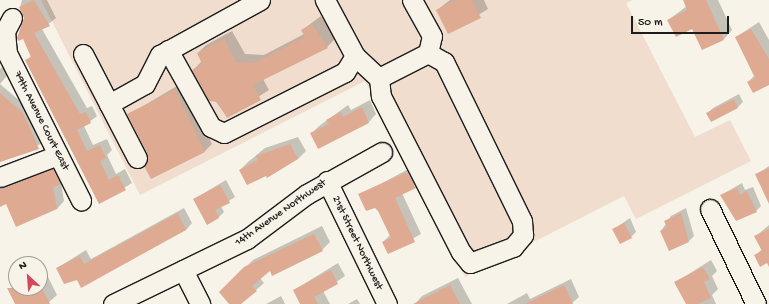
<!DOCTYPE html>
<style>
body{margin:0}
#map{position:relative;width:769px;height:304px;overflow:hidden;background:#f7f3e8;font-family:"Gochi Hand",sans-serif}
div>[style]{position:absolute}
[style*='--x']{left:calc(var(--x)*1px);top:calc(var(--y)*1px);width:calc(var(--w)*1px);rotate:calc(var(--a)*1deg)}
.built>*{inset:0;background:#f0ddce}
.shadow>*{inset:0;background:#0003}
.building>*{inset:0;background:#deaa92}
.roads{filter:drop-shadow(1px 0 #1c1c1c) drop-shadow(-1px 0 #1c1c1c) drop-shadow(0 1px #1c1c1c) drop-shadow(0 -1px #1c1c1c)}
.minor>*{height:19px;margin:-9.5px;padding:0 9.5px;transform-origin:9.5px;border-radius:9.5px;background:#f7f3e8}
span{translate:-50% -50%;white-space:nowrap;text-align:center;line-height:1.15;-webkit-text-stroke:3.5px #f7f3e8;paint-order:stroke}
.street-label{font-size:11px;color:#1c1c1c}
.north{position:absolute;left:8px;top:256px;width:40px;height:40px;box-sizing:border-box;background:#f7f3e8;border:1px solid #9f9d96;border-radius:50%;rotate:334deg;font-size:11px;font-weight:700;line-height:16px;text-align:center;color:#1c1c1c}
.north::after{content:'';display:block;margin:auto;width:14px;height:18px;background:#d1495b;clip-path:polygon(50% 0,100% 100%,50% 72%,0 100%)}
.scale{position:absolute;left:631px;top:16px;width:98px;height:18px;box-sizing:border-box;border:2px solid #1c1c1c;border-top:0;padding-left:5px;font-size:12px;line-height:14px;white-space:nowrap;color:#1c1c1c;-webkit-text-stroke:3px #f7f3e8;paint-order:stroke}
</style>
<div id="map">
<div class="built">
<i style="clip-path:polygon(41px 0,633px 0,626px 3px,695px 137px,730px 120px,751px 161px,636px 219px,624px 196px,465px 277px,365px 81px,140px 195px)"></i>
</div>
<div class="shadow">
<i style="clip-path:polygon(22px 0,47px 0,56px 18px,42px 29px,87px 108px,92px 106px,97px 116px,84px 126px,93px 145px,107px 139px,112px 150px,107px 155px,116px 174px,125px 169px,132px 183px,99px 203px,26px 61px,31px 56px,26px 18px,20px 8px)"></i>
<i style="clip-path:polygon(450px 0,484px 0,488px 9px,449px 33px,437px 10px)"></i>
<i style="clip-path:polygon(684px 0,718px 0,732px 30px,724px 39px,702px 49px,692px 28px,668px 20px,687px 6px)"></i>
<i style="clip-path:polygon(321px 16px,335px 39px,327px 47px,263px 79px,269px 90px,227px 117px,193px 70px,202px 61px,198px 53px,206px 45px,232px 31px,245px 54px,264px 55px,304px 34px,302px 30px)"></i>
<i style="clip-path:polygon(759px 22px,769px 40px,769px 84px,748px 82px,755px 75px,736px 37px)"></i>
<i style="clip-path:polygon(4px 65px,11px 71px,0 84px,28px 108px,43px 143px,0 162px,0 69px)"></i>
<i style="clip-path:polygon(182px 83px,212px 144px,204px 152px,148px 153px,128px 115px)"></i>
<i style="clip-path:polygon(739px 94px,743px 102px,738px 107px,712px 121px,708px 113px,713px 108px)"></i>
<i style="clip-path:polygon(370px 100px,376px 114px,369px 122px,319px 148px,312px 133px,319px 126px,348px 105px,351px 110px)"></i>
<i style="clip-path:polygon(298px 137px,306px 151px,298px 159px,247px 184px,240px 170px,248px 162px,265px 148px)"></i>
<i style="clip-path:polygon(60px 162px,67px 176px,61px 182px,64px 201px,57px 209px,7px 203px,0 206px,0 185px)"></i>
<i style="clip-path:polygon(414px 166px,422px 180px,402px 193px,421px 234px,388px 253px,383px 242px,390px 235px,379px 210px,360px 195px)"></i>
<i style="clip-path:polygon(769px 166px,769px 186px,757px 174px)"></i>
<i style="clip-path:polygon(226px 180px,235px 197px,221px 206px,224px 212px,219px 217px,207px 224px,194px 199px)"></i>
<i style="clip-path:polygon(742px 183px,745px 190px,753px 187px,761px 206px,756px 211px,721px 195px)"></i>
<i style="clip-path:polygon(184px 208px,192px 223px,186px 230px,78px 279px,57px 268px,86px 250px,91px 259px)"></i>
<i style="clip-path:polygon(686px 208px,694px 236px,689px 241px,661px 231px,671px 216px)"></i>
<i style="clip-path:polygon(630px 218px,636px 232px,631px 237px,614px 229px)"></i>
<i style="clip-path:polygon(769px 225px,769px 261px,756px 255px,762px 249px,756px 236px)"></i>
<i style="clip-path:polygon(322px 226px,330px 242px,322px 250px,270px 269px,260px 278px,264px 283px,256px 290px,220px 292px,253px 260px)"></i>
<i style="clip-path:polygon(711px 260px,717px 271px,712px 276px,718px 289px,712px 295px,716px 304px,687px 304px,676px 282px)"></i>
<i style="clip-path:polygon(338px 263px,345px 276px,323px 291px,330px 304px,301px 304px,294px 290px)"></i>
<i style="clip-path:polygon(44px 269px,57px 295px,47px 304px,16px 304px,9px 291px,16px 284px,16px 288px,40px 288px,40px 271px)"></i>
<i style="clip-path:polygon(458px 278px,472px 304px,415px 304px,422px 296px)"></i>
<i style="clip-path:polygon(571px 279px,579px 297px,571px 304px,507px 304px,527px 293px,530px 299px)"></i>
<i style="clip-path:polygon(281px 296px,285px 304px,266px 304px)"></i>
<i style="clip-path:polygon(357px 299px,360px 304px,348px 304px)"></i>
</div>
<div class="building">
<i style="clip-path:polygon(34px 0,50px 26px,34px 33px,80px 114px,86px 112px,91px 123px,77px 130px,87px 151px,100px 145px,106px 158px,100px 161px,109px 180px,118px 175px,126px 190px,99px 204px,25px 60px,31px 57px,23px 39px,18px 41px,17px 38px,24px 18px,19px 7px)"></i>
<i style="clip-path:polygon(456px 0,472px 0,481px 18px,448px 34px,436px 10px)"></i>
<i style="clip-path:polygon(683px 0,706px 0,724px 40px,702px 50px,692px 29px,676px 37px,667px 20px,687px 10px)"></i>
<i style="clip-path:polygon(312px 24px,328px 48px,253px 85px,261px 100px,227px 118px,218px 102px,209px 101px,192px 70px,202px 64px,197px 53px,224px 39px,236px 62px,254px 63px,305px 37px,301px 30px)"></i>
<i style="clip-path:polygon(751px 29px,769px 59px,769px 85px,753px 93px,747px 82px,755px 78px,735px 37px)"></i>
<i style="clip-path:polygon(175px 90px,205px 152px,151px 179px,144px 166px,147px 153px,127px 114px)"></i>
<i style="clip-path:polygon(0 93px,23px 113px,39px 149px,0 162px)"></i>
<i style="clip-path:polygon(734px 99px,738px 108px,711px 122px,706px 113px)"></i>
<i style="clip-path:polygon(362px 107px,369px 123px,318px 149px,310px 133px,329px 124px,326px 120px,341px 112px,343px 117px)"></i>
<i style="clip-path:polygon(290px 144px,298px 159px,267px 178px,266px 176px,247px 185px,239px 170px,258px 160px,256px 156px)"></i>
<i style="clip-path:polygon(769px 168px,769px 204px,755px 174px)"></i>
<i style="clip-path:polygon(53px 169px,61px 184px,53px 187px,57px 209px,16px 227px,6px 204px,0 207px,0 190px)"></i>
<i style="clip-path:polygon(407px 172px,416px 188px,395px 198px,415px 242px,388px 254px,382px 242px,391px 238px,378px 211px,375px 208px,366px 211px,358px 194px)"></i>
<i style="clip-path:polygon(220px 185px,230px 203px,215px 210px,219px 218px,207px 225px,193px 199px)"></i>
<i style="clip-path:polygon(737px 188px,740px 195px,747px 191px,757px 212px,736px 221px,720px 195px)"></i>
<i style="clip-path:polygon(178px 213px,186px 230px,81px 288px,77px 280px,64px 284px,56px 268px,80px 256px,84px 264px)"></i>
<i style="clip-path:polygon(681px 213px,689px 242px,669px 251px,660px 231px,667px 227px,664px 221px)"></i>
<i style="clip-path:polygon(624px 223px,632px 238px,620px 244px,612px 229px)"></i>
<i style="clip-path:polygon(769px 229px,769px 267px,767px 263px,760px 267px,754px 255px,762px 251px,754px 236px)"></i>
<i style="clip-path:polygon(314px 234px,323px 251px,272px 276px,270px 271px,252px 286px,257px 291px,241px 304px,229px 304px,219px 292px,244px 267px)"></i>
<i style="clip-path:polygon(703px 267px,710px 279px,704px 282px,711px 298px,698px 304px,686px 304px,674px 282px)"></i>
<i style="clip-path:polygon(331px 270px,338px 284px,314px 297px,318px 304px,300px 304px,293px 290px)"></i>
<i style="clip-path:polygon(450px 285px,460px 304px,413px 304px)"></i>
<i style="clip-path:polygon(564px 285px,573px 304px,525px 304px)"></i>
<i style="clip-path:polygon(7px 288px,42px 288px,50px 304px,15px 304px)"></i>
</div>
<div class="roads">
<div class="minor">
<i style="--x:12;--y:18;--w:15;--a:118"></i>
<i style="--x:5;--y:31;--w:22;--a:85"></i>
<i style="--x:7;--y:53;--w:165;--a:63.3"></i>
<i style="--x:168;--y:50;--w:88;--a:60.8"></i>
<i style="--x:211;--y:127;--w:14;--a:25"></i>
<i style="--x:224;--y:133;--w:136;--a:-26.8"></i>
<i style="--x:345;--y:72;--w:19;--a:-58"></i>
<i style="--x:355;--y:56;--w:64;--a:-118.2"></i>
<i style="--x:83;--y:54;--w:56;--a:62.5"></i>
<i style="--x:355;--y:56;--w:33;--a:43"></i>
<i style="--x:379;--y:78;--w:55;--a:-27"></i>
<i style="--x:428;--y:53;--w:17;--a:-77"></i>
<i style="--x:432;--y:36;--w:41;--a:-119.1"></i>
<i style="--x:379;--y:78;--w:18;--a:84"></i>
<i style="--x:381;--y:96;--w:175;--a:62.9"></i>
<i style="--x:461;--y:252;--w:14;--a:51"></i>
<i style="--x:470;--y:263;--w:46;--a:-20.4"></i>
<i style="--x:513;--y:247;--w:16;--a:-50"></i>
<i style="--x:523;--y:235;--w:14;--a:-94"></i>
<i style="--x:522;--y:221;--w:177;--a:-116.1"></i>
<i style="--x:444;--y:62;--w:18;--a:-151"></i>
<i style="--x:137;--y:158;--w:61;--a:-117.4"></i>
<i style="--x:109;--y:104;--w:41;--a:-29.1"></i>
<i style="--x:145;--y:84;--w:33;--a:-63"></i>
<i style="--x:160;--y:55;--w:114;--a:-28.8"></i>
<i style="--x:0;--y:177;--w:62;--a:-20.8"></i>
<i style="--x:327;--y:181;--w:137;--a:64"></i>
<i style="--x:710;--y:209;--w:106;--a:64.2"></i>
<i style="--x:183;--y:270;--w:38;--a:63"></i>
<i style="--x:113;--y:304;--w:149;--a:-25.9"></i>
<i style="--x:247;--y:239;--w:75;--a:-36.9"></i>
<i style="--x:307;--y:194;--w:86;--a:-29.2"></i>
</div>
</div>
<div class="street-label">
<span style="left:41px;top:121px;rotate:63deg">79th Avenue Court East</span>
<span style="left:281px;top:213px;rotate:-35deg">14th Avenue Northwest</span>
<span style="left:357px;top:243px;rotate:64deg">21st Street Northwest</span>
</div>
<div class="north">N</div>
<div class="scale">50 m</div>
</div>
